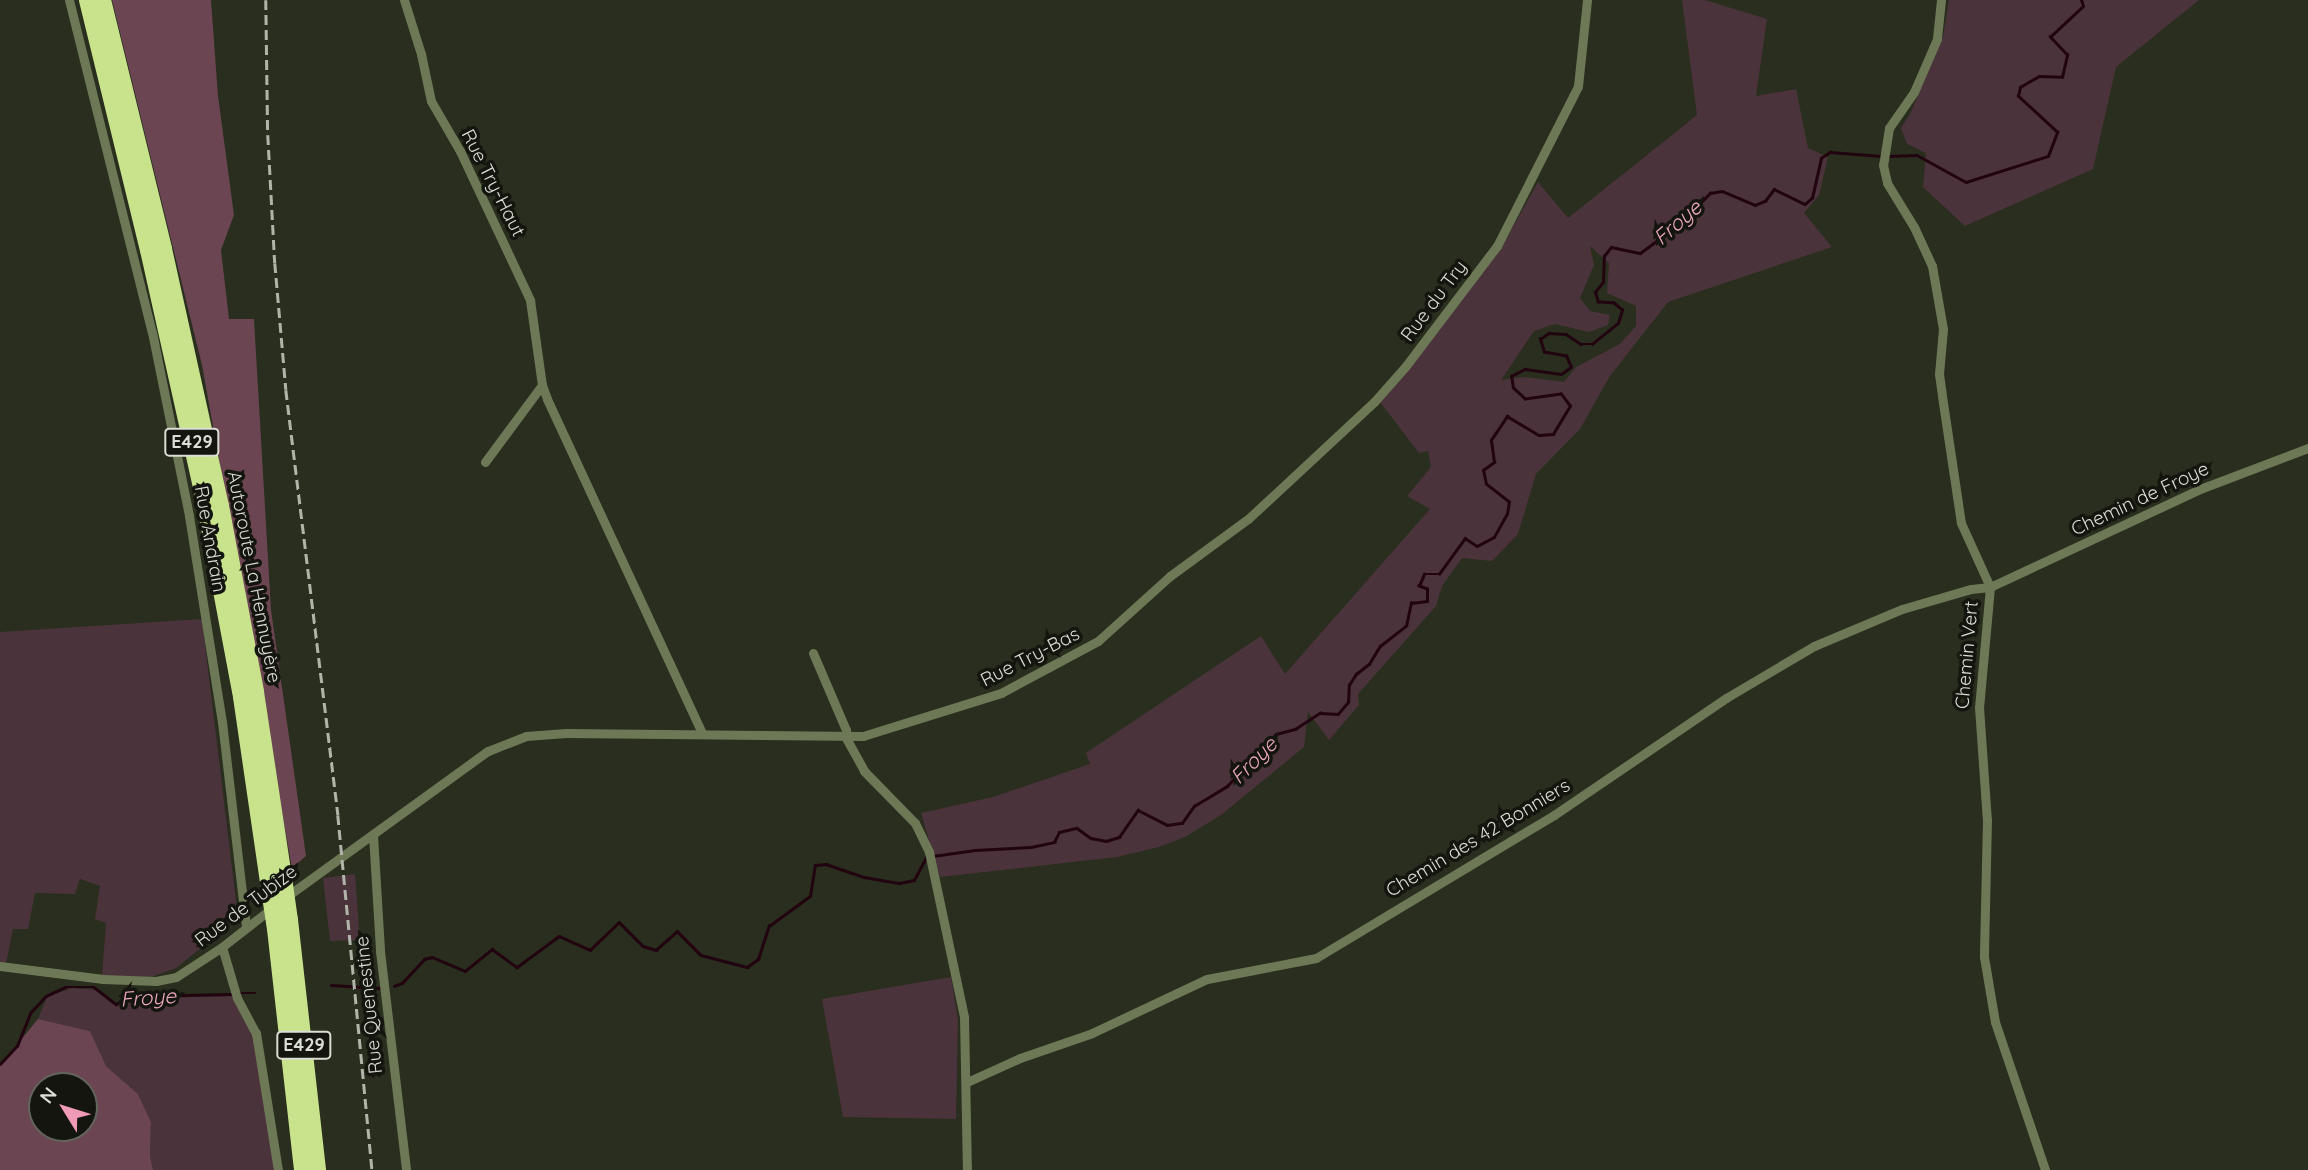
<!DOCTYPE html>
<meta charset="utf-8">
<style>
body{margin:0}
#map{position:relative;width:2308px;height:1170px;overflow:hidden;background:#292e1e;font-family:Quicksand,sans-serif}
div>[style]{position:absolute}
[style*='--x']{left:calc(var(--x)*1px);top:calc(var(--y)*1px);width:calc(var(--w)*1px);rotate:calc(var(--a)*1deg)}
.green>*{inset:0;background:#4b333b}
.forest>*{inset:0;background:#6b4552}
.stream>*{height:2.5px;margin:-1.25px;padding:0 1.25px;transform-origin:1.25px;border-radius:1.25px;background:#220410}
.minor>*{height:9px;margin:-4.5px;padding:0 4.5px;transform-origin:4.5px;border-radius:4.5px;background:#6d7856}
.motorway>*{height:18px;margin:-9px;padding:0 9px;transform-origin:9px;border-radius:9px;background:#c8e38c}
.rail>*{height:2.5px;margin-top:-1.25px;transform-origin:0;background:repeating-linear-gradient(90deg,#b1b5a9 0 10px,transparent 0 15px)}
.motorway-bridge>*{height:18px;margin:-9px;padding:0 9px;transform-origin:9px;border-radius:9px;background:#c8e38c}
span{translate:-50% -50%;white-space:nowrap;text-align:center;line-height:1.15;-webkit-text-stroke:7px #13150e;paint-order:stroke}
.shield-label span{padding:2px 5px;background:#13150e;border:2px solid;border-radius:5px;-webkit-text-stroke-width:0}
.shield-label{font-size:18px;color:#dbded4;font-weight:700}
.street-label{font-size:19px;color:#dbded4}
.water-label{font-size:21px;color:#eea9c0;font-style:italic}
.north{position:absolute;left:28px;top:1072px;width:70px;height:70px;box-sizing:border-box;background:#13150e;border:2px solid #63655d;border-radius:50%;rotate:308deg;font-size:19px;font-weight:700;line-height:28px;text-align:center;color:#dbded4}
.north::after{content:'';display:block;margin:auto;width:24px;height:32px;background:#ef9ab7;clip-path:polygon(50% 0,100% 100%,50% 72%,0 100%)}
</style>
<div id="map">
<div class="green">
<i style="clip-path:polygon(evenodd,1682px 0,1705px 0,1767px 19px,1756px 96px,1796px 89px,1808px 148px,1828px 157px,1819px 195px,1804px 213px,1832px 247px,1668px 302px,1610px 376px,1580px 429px,1536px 474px,1518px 534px,1492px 561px,1462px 558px,1442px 586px,1436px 606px,1358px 694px,1359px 705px,1329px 740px,1308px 712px,1304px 747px,1221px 815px,1185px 837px,1159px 847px,1117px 857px,940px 877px,921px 813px,993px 797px,1090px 764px,1086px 753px,1261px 636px,1285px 674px,1430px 509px,1407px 496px,1431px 467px,1428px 451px,1419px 453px,1380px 402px,1405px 375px,1503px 245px,1538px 182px,1568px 218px,1697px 115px,1682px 0,1590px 246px,1609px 263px,1607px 293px,1636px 306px,1636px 326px,1620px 344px,1576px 367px,1564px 382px,1523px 377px,1501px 380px,1534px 331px,1555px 324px,1589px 332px,1608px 325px,1610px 315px,1590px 311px,1580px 298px,1594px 265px,1590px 246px)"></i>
<i style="clip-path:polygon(1949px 0,2199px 0,2116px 67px,2093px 169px,1965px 226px,1923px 187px,1926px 153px,1907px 144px,1901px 128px,1910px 114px,1943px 37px)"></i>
<i style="clip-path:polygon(202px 619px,238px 918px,176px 968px,151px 977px,102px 976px,106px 923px,95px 919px,100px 886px,80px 879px,75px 894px,35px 893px,28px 929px,13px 929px,6px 963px,0 963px,0 632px)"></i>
<i style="clip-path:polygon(355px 874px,360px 940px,330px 941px,323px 878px)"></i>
<i style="clip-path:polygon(951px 977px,958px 1019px,956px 1119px,843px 1117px,822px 999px)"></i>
<i style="clip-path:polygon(72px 988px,98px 990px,116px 1005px,134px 999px,232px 996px,253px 1035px,275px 1170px,153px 1170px,150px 1156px,151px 1122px,138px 1094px,106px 1066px,90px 1031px,38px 1019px,47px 997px)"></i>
</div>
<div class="forest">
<i style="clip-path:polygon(112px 0,211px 0,218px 96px,234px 215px,221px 250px,229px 319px,254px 319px,271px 610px,306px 856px,292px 868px,202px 365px)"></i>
<i style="clip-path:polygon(evenodd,38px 1019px,90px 1031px,106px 1066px,138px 1094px,151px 1122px,150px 1156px,153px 1170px,0 1170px,0 1065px,38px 1019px,84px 1086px,84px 1128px,42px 1128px,42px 1086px,84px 1086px)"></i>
</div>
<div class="stream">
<i style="--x:1888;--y:156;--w:29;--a:-2"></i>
<i style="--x:1917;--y:155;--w:56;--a:28.9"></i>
<i style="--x:1966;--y:182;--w:86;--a:-17.6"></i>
<i style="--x:2048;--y:156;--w:26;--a:-69"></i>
<i style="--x:2057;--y:132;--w:53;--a:-137.3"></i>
<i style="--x:2018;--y:96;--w:9;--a:-77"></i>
<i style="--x:2020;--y:87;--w:22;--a:-30"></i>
<i style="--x:2039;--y:76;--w:23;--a:2"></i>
<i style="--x:2062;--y:77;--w:23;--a:-77"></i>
<i style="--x:2067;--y:55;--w:25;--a:-133"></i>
<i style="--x:2050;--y:37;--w:45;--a:-43.2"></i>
<i style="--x:2083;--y:6;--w:6;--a:-108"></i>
<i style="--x:331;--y:985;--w:48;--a:3.6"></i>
<i style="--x:394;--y:986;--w:9;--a:-21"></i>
<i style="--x:402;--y:983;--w:33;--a:-47"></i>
<i style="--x:424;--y:959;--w:8;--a:-14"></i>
<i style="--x:432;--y:957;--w:36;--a:23"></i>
<i style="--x:465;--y:971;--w:35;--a:-39"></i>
<i style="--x:492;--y:949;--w:31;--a:36"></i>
<i style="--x:517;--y:967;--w:52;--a:-36.4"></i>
<i style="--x:559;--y:936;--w:34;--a:24"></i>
<i style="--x:590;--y:950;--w:40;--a:-44"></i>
<i style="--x:619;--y:922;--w:34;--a:45"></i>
<i style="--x:643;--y:946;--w:14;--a:17"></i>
<i style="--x:656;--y:950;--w:28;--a:-42"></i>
<i style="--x:677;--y:931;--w:34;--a:45"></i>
<i style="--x:701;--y:955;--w:48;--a:14.6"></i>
<i style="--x:747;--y:967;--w:14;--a:-36"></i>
<i style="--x:758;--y:959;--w:35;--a:-72"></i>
<i style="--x:769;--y:926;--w:51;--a:-36.2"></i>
<i style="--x:810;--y:896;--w:31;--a:-81"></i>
<i style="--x:815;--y:865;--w:11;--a:-5"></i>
<i style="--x:826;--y:864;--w:40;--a:18.9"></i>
<i style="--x:864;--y:877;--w:36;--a:10"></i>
<i style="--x:899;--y:883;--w:15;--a:-11"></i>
<i style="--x:914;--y:880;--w:26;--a:-62"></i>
<i style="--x:926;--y:857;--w:49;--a:-8.1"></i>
<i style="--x:975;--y:850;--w:56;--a:-3.1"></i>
<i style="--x:1031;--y:847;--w:24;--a:-12"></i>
<i style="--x:1054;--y:842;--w:11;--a:-63"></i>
<i style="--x:1059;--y:832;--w:18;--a:-13"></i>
<i style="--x:1077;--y:828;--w:17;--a:36"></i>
<i style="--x:1091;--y:838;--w:15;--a:11"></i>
<i style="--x:1106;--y:841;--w:14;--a:-17"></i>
<i style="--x:1119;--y:837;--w:33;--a:-55"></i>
<i style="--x:1138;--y:810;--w:33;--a:27"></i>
<i style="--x:1167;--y:825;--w:15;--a:-8"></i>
<i style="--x:1182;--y:823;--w:21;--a:-55"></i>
<i style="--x:1194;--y:806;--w:39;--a:-31"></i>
<i style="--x:1227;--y:786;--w:71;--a:-46.7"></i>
<i style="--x:1276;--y:734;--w:20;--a:-15"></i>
<i style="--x:1295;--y:729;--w:30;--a:-33"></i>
<i style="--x:1320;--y:713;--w:18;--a:3"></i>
<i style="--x:1338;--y:714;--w:16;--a:-50"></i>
<i style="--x:1348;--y:702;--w:17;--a:-87"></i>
<i style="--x:1349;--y:685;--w:13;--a:-58"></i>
<i style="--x:1356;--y:674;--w:16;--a:-38"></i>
<i style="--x:1369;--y:664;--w:21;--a:-59"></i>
<i style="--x:1380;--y:646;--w:33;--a:-38"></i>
<i style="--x:1406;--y:626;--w:24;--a:-78"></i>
<i style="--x:1411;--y:603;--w:16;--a:-7"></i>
<i style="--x:1427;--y:601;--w:12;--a:-90"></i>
<i style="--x:1427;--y:589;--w:9;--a:-159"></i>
<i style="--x:1419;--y:586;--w:13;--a:-67"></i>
<i style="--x:1424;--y:574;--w:15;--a:0"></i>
<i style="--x:1439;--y:574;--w:44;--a:-54.2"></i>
<i style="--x:1465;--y:538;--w:14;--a:34"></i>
<i style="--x:1477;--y:546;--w:19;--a:-28"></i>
<i style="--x:1494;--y:537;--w:26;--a:-61"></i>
<i style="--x:1507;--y:514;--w:12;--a:-81"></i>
<i style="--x:1509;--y:502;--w:29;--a:-142"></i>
<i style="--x:1486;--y:484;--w:14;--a:-102"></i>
<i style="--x:1483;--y:470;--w:14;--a:-36"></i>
<i style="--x:1494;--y:462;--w:22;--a:-98"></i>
<i style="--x:1491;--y:440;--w:29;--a:-56"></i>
<i style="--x:1507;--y:416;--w:37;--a:31"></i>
<i style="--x:1539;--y:435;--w:14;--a:-4"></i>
<i style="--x:1553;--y:434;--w:33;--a:-59"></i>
<i style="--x:1570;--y:406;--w:15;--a:-127"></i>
<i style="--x:1561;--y:394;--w:36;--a:172"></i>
<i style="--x:1525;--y:399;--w:16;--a:-137"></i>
<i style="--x:1513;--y:388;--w:12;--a:-99"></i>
<i style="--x:1511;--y:376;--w:16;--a:-27"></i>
<i style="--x:1525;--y:369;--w:36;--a:8"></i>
<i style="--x:1561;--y:374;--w:12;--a:-35"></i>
<i style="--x:1571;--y:367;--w:12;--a:-114"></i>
<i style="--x:1566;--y:356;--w:22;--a:-170"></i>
<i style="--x:1544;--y:352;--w:14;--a:-107"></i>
<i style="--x:1540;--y:339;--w:11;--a:-34"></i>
<i style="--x:1549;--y:333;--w:17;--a:3"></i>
<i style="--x:1566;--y:334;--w:18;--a:34"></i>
<i style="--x:1581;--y:344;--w:11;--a:0"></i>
<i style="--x:1592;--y:344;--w:33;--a:-39"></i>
<i style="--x:1618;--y:323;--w:14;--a:-73"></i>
<i style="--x:1622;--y:310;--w:11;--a:-139"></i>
<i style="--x:1614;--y:303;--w:16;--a:-176"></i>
<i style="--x:1598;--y:302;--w:10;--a:-107"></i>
<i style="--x:1595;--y:292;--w:13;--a:-51"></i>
<i style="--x:1603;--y:282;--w:26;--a:-88"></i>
<i style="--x:1604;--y:256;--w:11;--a:-52"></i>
<i style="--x:1611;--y:247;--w:30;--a:12"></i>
<i style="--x:1640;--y:253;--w:46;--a:-36.1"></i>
<i style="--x:1677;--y:226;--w:47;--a:-45"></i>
<i style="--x:1710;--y:193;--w:12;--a:-9"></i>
<i style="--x:1722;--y:191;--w:36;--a:23"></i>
<i style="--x:1755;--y:205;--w:11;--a:-22"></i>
<i style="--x:1765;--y:201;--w:15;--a:-53"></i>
<i style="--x:1774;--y:189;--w:34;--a:26"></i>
<i style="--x:1805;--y:204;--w:9;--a:-41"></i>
<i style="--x:1812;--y:198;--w:41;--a:-77.3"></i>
<i style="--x:1821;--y:158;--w:11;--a:-34"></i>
<i style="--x:1830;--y:152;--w:51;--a:4.5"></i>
<i style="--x:240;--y:993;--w:15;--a:0"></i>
<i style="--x:0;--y:1064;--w:25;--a:-47"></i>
<i style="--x:17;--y:1046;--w:35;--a:-68"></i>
<i style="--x:30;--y:1013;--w:23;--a:-47"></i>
<i style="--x:46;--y:996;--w:21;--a:-25"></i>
<i style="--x:65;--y:987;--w:29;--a:0"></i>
<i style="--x:94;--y:987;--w:28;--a:38"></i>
<i style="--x:116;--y:1004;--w:17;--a:-28"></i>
<i style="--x:131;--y:996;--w:102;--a:-1.1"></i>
</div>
<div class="minor">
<i style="--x:69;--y:0;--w:342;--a:76"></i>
<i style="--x:152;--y:332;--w:188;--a:78.6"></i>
<i style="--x:189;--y:516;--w:209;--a:80.9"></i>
<i style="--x:222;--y:722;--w:206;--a:83.3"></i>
<i style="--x:404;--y:0;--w:57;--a:72.5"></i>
<i style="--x:421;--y:54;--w:48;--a:78"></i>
<i style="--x:431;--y:101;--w:58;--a:59.9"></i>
<i style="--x:460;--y:151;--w:165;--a:64.8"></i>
<i style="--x:530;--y:300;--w:86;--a:82"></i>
<i style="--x:542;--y:385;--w:15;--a:70"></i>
<i style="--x:547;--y:399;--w:368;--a:65.1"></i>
<i style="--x:1941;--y:0;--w:39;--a:96"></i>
<i style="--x:1937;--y:39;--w:58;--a:113.5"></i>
<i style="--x:1914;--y:92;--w:44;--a:124.8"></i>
<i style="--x:1889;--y:128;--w:37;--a:99"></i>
<i style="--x:1883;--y:165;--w:18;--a:77"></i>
<i style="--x:1887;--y:183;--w:52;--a:58.5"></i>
<i style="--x:1914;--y:227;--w:43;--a:65.2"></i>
<i style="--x:1932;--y:266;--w:64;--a:80.1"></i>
<i style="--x:1943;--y:329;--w:45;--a:95.1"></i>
<i style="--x:1939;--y:374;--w:22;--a:82"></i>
<i style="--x:1942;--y:396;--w:128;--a:81.5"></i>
<i style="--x:1961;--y:523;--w:70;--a:65.6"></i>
<i style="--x:1990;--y:587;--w:121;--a:95.2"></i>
<i style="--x:1979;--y:707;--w:113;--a:86"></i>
<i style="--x:1987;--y:820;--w:137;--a:91.3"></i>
<i style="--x:1984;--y:957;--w:66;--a:80.4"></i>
<i style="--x:1995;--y:1022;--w:156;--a:71.3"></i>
<i style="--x:485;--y:462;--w:96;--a:-53.5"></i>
<i style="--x:813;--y:653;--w:84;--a:66.8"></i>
<i style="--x:846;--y:730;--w:8;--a:90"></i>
<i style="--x:846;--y:738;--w:38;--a:61"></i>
<i style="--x:864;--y:771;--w:73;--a:45.6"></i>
<i style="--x:915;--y:823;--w:32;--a:64"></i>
<i style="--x:929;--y:852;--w:169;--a:78"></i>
<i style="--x:964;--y:1017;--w:153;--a:88.9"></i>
<i style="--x:373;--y:835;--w:116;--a:86.5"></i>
<i style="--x:380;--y:951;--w:221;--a:83.2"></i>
<i style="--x:286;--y:897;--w:249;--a:-35.9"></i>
<i style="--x:488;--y:751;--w:41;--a:-21.5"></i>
<i style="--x:526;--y:736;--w:40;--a:-4.3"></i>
<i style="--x:566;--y:733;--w:297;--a:0.6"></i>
<i style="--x:863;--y:736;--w:145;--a:-17.3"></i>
<i style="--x:1001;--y:693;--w:110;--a:-28.2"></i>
<i style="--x:1098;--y:641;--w:97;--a:-42.1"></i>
<i style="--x:1170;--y:576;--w:97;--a:-36.2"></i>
<i style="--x:1248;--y:519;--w:172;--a:-42.9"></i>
<i style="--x:1374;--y:402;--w:47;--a:-48.5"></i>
<i style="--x:1405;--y:367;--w:152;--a:-52.8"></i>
<i style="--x:1497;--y:246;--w:179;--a:-63.1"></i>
<i style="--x:1578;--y:86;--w:86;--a:-84"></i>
<i style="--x:222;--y:947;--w:53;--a:73.6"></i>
<i style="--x:237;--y:998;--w:40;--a:62"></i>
<i style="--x:256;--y:1033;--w:139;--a:80.9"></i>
<i style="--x:0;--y:966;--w:104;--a:7.2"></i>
<i style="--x:103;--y:979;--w:53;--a:2.2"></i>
<i style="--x:156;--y:981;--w:20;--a:-11"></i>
<i style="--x:176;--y:977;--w:55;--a:-33.1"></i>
<i style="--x:222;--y:947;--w:63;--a:-38"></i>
<i style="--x:967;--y:1082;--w:58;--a:-24.4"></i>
<i style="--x:1020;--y:1058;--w:76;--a:-19.1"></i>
<i style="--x:1092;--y:1033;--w:127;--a:-25.2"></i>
<i style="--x:1207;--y:979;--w:111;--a:-10.9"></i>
<i style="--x:1316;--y:958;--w:278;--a:-31"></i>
<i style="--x:1554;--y:815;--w:208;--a:-34.2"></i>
<i style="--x:1726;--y:698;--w:102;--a:-30.6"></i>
<i style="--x:1814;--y:646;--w:95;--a:-22.8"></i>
<i style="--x:1902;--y:609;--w:72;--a:-16.2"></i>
<i style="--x:1971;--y:589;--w:19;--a:-6"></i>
<i style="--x:1990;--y:587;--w:232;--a:-25"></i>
<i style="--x:2200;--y:489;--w:116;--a:-20.8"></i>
</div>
<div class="motorway">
<i style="--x:88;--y:0;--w:257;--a:76.3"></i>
<i style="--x:149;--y:250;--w:262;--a:77.4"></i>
<i style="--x:206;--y:506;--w:194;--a:79.3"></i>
<i style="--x:242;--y:697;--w:194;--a:81.7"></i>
<i style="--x:102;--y:0;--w:256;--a:76.2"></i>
<i style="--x:163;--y:249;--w:263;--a:77.5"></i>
<i style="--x:220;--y:506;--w:189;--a:79.3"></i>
<i style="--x:255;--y:692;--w:188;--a:81.4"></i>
<i style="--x:289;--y:920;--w:252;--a:83.6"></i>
<i style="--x:276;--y:929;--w:243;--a:83.6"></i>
</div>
<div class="rail">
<i style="--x:266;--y:0;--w:135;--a:89.2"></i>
<i style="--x:268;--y:135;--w:128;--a:86.9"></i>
<i style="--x:275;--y:263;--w:127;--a:85"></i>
<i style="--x:286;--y:390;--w:428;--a:83"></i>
<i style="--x:338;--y:815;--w:357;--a:84.5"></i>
</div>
<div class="motorway-bridge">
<i style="--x:283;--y:878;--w:42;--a:81.9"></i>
<i style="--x:270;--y:889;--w:40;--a:81.5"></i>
</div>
<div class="shield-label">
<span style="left:192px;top:442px">E429</span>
<span style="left:304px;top:1045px">E429</span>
</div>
<div class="street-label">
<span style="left:493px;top:183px;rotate:63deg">Rue Try-Haut</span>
<span style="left:1434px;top:301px;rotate:-53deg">Rue du Try</span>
<span style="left:2140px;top:499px;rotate:-25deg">Chemin de Froye</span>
<span style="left:210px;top:539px;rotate:80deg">Rue Andrain</span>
<span style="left:254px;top:577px;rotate:79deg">Autoroute La Hennuyère</span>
<span style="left:1967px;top:655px;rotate:-85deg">Chemin Vert</span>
<span style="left:1030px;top:657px;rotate:-27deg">Rue Try-Bas</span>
<span style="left:1478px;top:838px;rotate:-31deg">Chemin des 42 Bonniers</span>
<span style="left:246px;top:906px;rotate:-37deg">Rue de Tubize</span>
<span style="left:369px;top:1005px;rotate:-96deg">Rue Quenestine</span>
</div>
<div class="water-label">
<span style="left:1677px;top:222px;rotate:-41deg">Froye</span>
<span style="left:1253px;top:760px;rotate:-45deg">Froye</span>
<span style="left:148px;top:997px;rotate:-4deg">Froye</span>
</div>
<div class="north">N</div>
</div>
